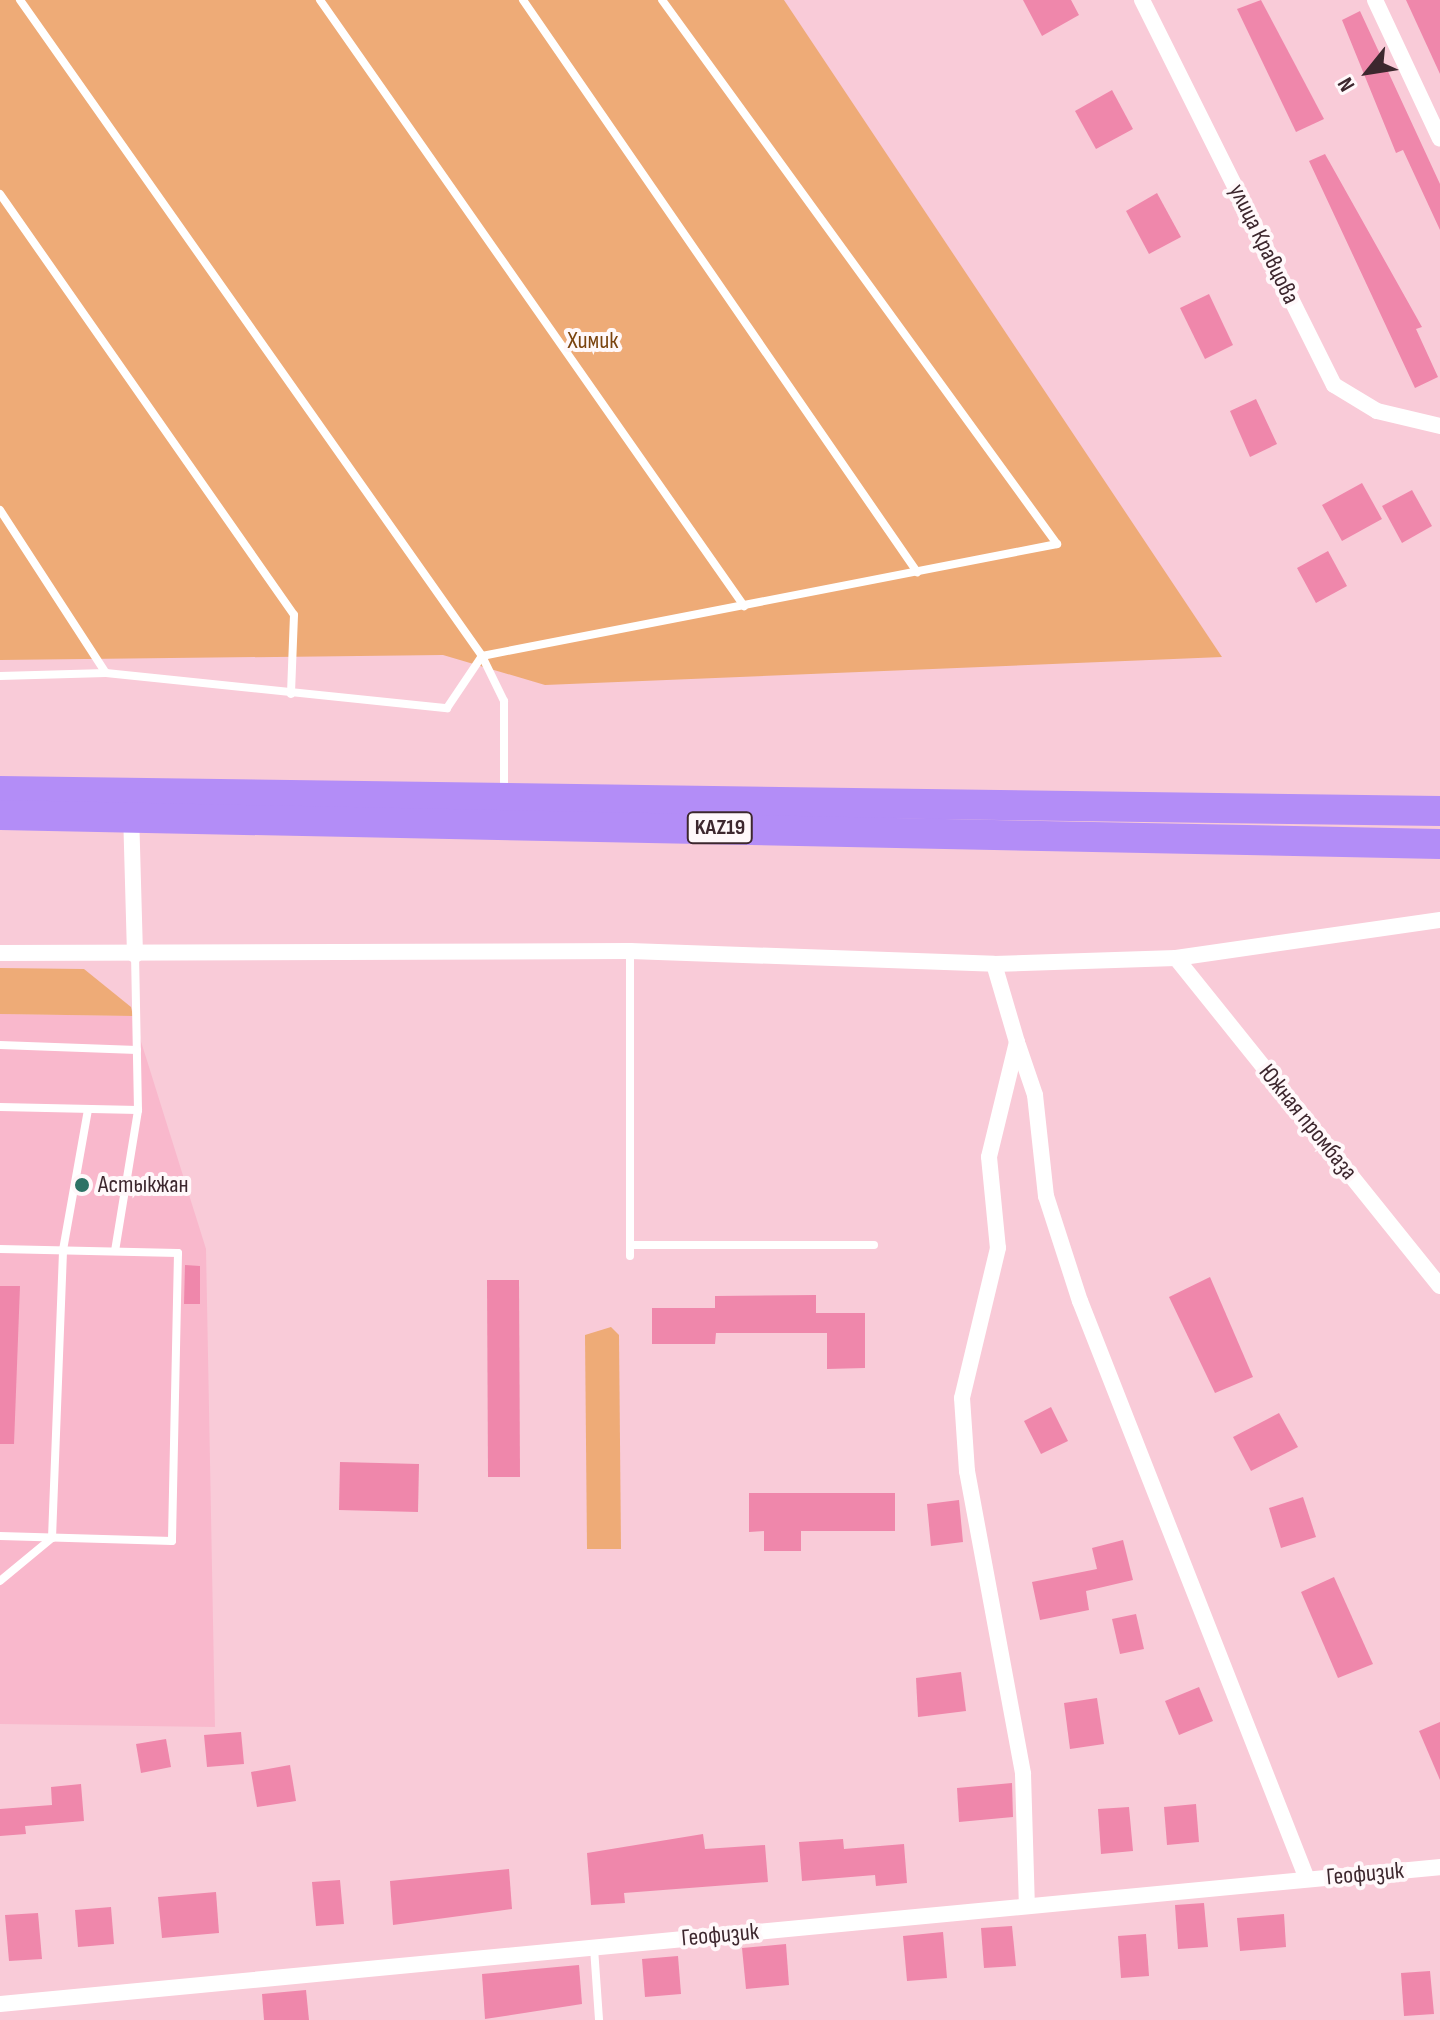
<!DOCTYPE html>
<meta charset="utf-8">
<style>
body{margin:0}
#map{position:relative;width:1440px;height:2020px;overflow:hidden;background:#f9cbd8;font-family:"Sofia Sans Condensed",sans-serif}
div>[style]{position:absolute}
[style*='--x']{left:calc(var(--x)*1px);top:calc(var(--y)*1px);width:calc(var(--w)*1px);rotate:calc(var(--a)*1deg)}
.built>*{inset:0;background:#f9b8cc}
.green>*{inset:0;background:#eeab77}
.building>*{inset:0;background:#ef87ab}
.lane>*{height:8px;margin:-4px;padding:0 4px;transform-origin:4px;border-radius:4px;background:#fff}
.street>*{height:16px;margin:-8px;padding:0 8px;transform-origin:8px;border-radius:8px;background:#fff}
.highway>*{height:30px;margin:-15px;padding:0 15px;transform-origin:15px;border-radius:15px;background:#b38df7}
.dots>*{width:22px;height:22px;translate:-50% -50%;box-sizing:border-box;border:4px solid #fff8fa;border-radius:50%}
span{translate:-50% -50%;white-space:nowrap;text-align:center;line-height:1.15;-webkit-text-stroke:8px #fff8fa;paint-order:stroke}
.shield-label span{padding:2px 6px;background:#fff8fa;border:2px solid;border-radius:6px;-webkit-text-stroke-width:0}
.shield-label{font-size:22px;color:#3d272e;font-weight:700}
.street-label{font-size:24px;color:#3d272e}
.park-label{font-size:24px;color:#7a440f}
.poi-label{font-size:24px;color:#3d272e}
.left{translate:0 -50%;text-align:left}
.north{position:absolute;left:1328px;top:32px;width:80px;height:80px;-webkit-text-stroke:6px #fff8fa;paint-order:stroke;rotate:240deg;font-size:22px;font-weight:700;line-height:32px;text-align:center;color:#3d272e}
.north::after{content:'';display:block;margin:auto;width:28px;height:36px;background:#3d272e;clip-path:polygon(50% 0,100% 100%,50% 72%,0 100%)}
</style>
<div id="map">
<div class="built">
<i style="clip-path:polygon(0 1014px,133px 1016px,206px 1249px,215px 1727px,0 1724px)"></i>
</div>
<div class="green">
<i style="clip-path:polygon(0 0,784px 0,1222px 657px,545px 685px,443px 655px,0 660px)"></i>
<i style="clip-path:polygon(0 968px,84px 969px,131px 1007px,133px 1016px,0 1014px)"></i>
<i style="clip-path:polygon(611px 1327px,619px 1335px,621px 1549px,587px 1549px,585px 1335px)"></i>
</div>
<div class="building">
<i style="clip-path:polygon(1023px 0,1071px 0,1079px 15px,1042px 36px)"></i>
<i style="clip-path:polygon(1261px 0,1324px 119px,1296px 132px,1237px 9px)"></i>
<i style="clip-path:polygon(1406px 0,1440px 0,1440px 74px)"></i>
<i style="clip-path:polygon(1360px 11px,1440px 184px,1440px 230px,1403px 150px,1396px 153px,1342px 20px)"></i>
<i style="clip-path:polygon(1112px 90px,1133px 129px,1096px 149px,1075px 111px)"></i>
<i style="clip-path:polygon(1325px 154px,1422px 327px,1416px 329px,1438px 377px,1415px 388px,1309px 161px)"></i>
<i style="clip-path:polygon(1157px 193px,1181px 237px,1149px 254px,1126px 211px)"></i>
<i style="clip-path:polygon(1209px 294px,1233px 345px,1205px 359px,1180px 308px)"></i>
<i style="clip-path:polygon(1256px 399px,1277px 444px,1250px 457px,1230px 411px)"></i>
<i style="clip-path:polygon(1362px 483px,1382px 519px,1342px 541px,1322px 505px)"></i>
<i style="clip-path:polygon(1412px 490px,1432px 526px,1402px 543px,1382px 506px)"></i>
<i style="clip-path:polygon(1328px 551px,1347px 586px,1316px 603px,1297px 568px)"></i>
<i style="clip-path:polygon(185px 1265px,200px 1266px,200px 1304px,184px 1304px)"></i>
<i style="clip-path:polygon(1210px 1277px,1253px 1377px,1215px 1393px,1169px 1297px)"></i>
<i style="clip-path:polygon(487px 1280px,519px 1280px,520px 1477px,488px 1477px)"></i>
<i style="clip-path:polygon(0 1286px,20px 1286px,14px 1444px,0 1444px)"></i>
<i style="clip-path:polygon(816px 1295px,816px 1313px,865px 1313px,865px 1368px,827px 1369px,827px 1333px,716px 1333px,715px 1344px,652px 1344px,652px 1308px,715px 1308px,715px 1296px)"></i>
<i style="clip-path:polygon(1051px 1407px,1068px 1441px,1041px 1454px,1024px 1421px)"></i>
<i style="clip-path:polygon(1279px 1413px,1298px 1447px,1251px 1471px,1233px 1437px)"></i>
<i style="clip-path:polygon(340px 1462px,419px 1464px,418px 1512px,339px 1510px)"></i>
<i style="clip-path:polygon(749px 1493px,895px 1493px,895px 1531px,801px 1531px,801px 1551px,764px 1551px,764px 1531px,749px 1532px)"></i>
<i style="clip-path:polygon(1303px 1497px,1316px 1537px,1281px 1548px,1269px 1508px)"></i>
<i style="clip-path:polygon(959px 1500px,963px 1542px,931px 1546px,927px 1504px)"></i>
<i style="clip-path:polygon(1123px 1540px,1133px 1580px,1086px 1591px,1089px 1610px,1040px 1620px,1032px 1582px,1097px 1569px,1092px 1548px)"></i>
<i style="clip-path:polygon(1334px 1577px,1373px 1664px,1338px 1678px,1301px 1592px)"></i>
<i style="clip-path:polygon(1136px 1614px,1144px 1649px,1120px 1654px,1112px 1619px)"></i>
<i style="clip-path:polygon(961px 1672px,966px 1711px,918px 1717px,916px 1678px)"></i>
<i style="clip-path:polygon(1199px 1687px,1213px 1721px,1179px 1735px,1165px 1701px)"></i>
<i style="clip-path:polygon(1097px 1698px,1104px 1744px,1070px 1749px,1064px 1703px)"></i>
<i style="clip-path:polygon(1440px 1722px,1440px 1780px,1419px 1731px)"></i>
<i style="clip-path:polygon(241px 1732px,244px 1764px,207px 1767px,204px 1735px)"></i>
<i style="clip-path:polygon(166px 1739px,171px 1767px,141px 1773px,136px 1744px)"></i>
<i style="clip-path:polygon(290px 1765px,296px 1801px,257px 1807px,251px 1772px)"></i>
<i style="clip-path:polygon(1012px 1783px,1013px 1817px,959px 1822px,957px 1788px)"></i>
<i style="clip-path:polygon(81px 1784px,84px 1821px,25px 1826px,26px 1834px,0 1836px,0 1809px,52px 1805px,51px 1787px)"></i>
<i style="clip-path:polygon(1196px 1804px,1199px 1842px,1167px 1845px,1164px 1807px)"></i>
<i style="clip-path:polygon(1129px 1807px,1133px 1851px,1101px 1854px,1098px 1809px)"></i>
<i style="clip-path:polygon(703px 1834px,705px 1849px,765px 1845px,768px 1882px,624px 1893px,625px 1903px,591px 1905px,587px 1853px)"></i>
<i style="clip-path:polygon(843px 1839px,844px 1849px,904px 1844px,907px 1883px,876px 1886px,875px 1875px,802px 1881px,799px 1842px)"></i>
<i style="clip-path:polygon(509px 1869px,512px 1909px,393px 1925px,390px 1881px)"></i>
<i style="clip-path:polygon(340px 1880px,344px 1924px,316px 1926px,312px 1882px)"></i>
<i style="clip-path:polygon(216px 1892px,219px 1933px,162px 1938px,158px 1897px)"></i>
<i style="clip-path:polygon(1204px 1903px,1208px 1947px,1178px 1949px,1175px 1905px)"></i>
<i style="clip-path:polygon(111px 1907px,114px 1944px,78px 1947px,75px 1910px)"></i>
<i style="clip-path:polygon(38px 1913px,42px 1959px,9px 1961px,5px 1915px)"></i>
<i style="clip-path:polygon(1284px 1914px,1286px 1947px,1240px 1951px,1237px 1918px)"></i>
<i style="clip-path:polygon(1012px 1926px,1016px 1966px,984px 1968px,981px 1928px)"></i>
<i style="clip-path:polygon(943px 1932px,947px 1978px,907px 1981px,903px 1936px)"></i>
<i style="clip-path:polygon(1146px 1934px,1149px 1976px,1121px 1978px,1118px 1936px)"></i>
<i style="clip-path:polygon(786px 1944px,789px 1985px,746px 1989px,742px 1948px)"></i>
<i style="clip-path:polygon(678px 1956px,681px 1994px,645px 1997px,642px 1959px)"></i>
<i style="clip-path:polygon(579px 1965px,582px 2004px,485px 2019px,482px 1974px)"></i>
<i style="clip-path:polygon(1430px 1971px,1434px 2014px,1404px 2016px,1401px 1973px)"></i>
<i style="clip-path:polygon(306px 1990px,309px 2020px,264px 2020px,262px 1994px)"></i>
</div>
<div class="lane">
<i style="--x:20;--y:0;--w:802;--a:54.84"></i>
<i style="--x:482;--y:656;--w:50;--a:63.9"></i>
<i style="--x:504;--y:701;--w:90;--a:90"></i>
<i style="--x:320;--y:0;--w:740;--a:55.02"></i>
<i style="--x:523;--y:0;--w:695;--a:55.44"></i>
<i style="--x:0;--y:194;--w:513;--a:55.07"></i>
<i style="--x:294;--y:615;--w:79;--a:92.2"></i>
<i style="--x:0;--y:510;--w:194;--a:57"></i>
<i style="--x:0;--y:676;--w:106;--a:-1.6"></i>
<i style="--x:106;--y:673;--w:343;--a:5.9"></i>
<i style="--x:447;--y:708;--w:63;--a:-56.1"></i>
<i style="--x:482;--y:656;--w:586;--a:-11.02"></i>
<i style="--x:1057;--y:544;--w:672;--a:-125.98"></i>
<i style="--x:0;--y:1045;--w:137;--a:2.1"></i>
<i style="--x:0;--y:1107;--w:138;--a:1.2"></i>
<i style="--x:138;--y:1110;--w:155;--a:-91.1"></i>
<i style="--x:630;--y:1245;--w:244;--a:0"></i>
<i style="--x:0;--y:1249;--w:178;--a:1.3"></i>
<i style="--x:178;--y:1253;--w:288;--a:91.2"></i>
<i style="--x:172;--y:1541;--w:172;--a:-178.3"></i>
<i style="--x:115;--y:1251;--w:143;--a:-80.7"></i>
<i style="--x:630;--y:1256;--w:305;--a:-90"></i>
<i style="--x:0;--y:1581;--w:67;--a:-39.6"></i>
<i style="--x:52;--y:1538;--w:288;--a:-87.8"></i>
<i style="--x:63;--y:1250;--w:143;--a:-79.9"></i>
<i style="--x:594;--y:1948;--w:72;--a:86"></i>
</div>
<div class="street">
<i style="--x:1142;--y:0;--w:430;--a:63.5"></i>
<i style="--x:1334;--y:385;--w:50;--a:31.2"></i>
<i style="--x:1377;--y:411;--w:65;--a:13.4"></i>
<i style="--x:1375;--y:0;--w:153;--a:64.9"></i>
<i style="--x:131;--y:811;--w:144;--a:88.4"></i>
<i style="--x:0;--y:953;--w:630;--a:-0.18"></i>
<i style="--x:630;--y:951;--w:364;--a:2"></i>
<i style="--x:994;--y:964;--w:182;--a:-1.9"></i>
<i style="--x:1176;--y:958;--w:267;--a:-8.2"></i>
<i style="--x:1176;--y:958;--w:421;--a:51.2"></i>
<i style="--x:994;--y:964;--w:81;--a:73.6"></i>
<i style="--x:1017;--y:1042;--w:118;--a:103.7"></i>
<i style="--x:989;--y:1157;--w:91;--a:84.4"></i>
<i style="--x:998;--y:1248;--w:154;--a:103.5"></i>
<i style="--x:962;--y:1398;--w:73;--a:86.1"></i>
<i style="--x:967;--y:1471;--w:308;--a:79.5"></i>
<i style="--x:1023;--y:1774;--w:132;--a:88.3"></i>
<i style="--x:1018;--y:1045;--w:53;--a:71.2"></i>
<i style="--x:1035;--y:1095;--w:102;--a:83.8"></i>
<i style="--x:1046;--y:1196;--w:110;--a:72.1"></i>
<i style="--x:1080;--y:1301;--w:621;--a:68.56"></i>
<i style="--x:0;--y:2004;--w:1447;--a:-5.43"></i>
</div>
<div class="highway">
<i style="--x:0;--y:791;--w:1440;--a:0.8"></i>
<i style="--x:0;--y:815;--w:1440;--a:1.15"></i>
</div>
<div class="dots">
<i style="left:82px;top:1185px;background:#2d7265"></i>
</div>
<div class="shield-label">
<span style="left:720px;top:828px">KAZ19</span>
</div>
<div class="street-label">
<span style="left:1264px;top:244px;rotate:64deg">улица Кравцова</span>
<span style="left:1308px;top:1122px;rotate:51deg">Южная промбаза</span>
<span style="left:1365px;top:1874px;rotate:-5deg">Геофизик</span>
<span style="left:720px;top:1935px;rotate:-5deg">Геофизик</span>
</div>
<div class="park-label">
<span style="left:593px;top:341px">Химик</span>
</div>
<div class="poi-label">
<span class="left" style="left:98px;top:1185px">Астыкжан</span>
</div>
<div class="north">N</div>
</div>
